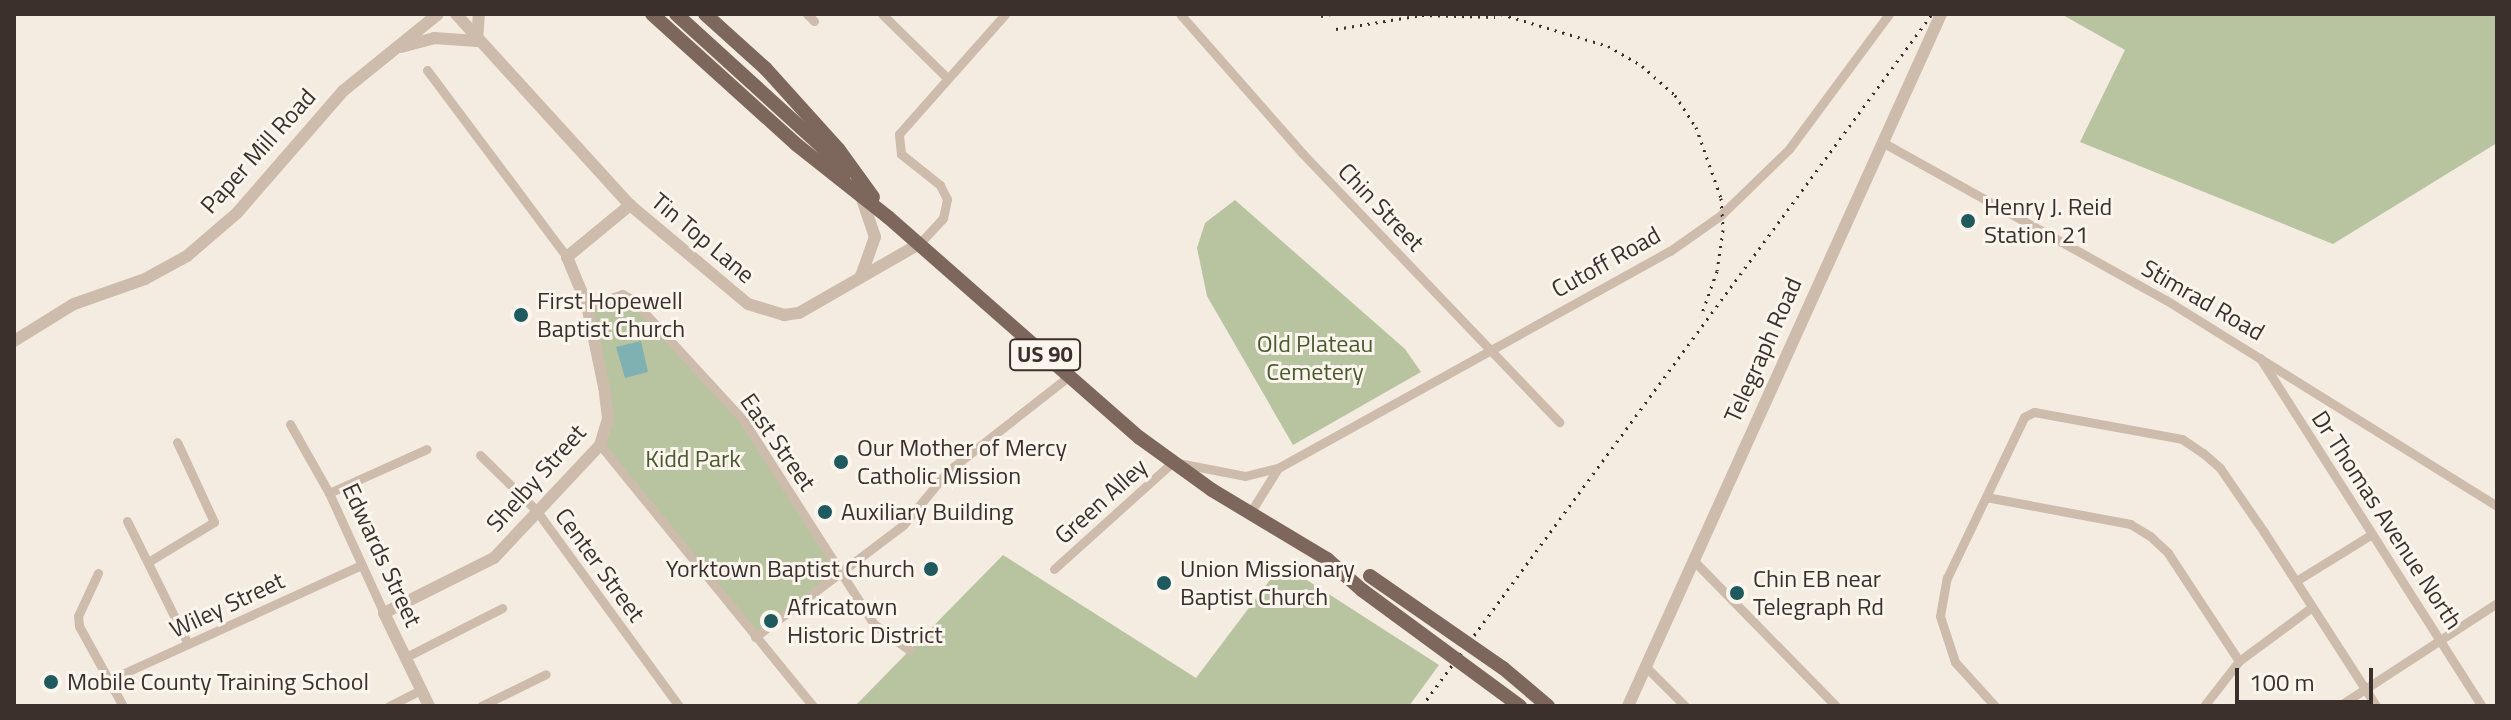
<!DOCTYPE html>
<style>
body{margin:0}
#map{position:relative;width:2511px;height:720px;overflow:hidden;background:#f4ebe1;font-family:"Titillium Web",sans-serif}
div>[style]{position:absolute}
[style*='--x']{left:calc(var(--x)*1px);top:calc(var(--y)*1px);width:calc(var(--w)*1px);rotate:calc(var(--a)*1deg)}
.green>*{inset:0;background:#b8c4a0}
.water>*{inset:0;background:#7fb0b2}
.minor>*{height:9px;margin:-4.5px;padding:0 4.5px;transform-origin:4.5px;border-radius:4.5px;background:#cdbbac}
.tertiary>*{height:12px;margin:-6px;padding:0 6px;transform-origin:6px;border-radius:6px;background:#cdbbac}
.primary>*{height:14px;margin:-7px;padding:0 7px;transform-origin:7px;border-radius:7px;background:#7d675c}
.rail>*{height:3px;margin-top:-1.5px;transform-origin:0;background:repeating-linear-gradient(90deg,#3b302b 0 2px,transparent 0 8px)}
.primary-bridge>*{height:14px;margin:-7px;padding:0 7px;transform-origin:7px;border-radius:7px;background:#7d675c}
.dots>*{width:22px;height:22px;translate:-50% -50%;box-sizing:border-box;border:4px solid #fbf5ee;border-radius:50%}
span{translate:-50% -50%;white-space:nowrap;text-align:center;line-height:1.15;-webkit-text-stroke:6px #fbf5ee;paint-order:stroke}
.shield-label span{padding:2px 6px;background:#fbf5ee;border:2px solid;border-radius:6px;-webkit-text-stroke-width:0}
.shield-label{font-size:22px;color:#3b302b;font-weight:700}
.street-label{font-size:24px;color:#3b302b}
.poi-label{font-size:24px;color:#3b302b}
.left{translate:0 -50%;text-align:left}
.right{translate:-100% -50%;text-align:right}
.park-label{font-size:24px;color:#4a5a2e}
.frame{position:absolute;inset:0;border:16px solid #3b302b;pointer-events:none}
.scale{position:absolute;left:2235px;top:668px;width:138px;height:36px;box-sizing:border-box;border:4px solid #3b302b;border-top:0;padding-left:10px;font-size:24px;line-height:28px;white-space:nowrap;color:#3b302b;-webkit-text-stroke:6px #fbf5ee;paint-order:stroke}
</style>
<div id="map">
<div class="green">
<i style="clip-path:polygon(2061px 14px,2497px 14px,2497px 143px,2333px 244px,2080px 142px,2125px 50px)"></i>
<i style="clip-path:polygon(1235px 200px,1405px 349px,1421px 372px,1293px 445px,1207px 296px,1197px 248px,1205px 223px)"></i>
<i style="clip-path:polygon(622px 294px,744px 421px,839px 572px,755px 637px,600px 445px,607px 432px,587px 305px)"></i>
<i style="clip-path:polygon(1003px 555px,1196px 678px,1282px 564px,1439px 665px,1409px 706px,855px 706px)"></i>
</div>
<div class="water">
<i style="clip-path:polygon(641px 341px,648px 372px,625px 378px,616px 347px)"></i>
</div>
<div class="minor">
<i style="--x:807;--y:14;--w:10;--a:45"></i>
<i style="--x:882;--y:14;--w:90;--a:44.5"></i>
<i style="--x:1180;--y:14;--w:186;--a:48.7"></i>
<i style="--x:1303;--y:154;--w:371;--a:46.3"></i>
<i style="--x:427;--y:70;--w:234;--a:53.2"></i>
<i style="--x:1882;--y:142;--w:325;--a:29.1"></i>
<i style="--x:2166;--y:300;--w:390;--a:31.9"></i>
<i style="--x:919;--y:244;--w:35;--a:-47"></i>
<i style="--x:943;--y:218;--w:19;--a:-78"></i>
<i style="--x:947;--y:199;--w:16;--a:-117"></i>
<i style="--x:940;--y:185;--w:50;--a:-141.5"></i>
<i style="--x:901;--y:154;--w:20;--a:-96"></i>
<i style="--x:899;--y:134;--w:160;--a:-48.5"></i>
<i style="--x:587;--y:305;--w:37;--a:-17"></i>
<i style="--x:622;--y:294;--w:11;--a:27"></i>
<i style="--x:632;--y:299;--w:166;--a:47.4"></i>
<i style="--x:744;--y:421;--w:241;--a:57.4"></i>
<i style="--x:874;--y:624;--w:44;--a:36.6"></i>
<i style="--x:2260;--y:358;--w:413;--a:57.5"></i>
<i style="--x:290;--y:424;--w:79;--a:60.5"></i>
<i style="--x:329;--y:493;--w:132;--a:65.4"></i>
<i style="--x:600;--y:445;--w:337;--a:50.8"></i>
<i style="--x:480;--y:455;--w:78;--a:44.5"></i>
<i style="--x:536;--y:510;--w:243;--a:53.9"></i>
<i style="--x:329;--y:493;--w:107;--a:-24.2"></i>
<i style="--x:1986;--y:497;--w:147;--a:10.6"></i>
<i style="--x:2130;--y:524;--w:23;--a:31"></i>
<i style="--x:2150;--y:536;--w:25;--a:43"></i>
<i style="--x:2168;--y:553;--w:129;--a:56.7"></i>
<i style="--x:1250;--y:513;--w:53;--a:-58.1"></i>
<i style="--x:127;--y:521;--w:137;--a:63.6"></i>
<i style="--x:1693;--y:560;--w:204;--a:45.6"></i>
<i style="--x:148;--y:562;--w:77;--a:-31.2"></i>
<i style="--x:214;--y:522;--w:88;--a:-114.8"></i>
<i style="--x:1054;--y:569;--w:160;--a:-42"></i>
<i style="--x:1173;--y:462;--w:73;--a:11"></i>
<i style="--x:1245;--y:476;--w:34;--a:-14"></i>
<i style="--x:1278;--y:468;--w:448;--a:-29"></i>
<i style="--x:1670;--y:251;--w:62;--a:-35.2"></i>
<i style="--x:1721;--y:215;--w:95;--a:-44.1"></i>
<i style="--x:1789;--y:149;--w:168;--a:-53.5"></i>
<i style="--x:98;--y:573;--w:47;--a:114.9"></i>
<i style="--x:78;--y:616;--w:10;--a:84"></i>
<i style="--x:79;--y:626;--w:91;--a:61.2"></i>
<i style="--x:2296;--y:581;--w:89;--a:-31.7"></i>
<i style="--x:755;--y:637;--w:186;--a:-37.1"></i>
<i style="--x:903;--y:525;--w:70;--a:-50.2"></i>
<i style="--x:948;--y:471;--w:154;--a:-38.1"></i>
<i style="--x:406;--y:657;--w:108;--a:-27"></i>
<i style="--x:1646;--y:667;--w:55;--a:45"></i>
<i style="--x:109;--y:680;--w:277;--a:-24.5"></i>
<i style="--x:389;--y:706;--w:36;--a:-27"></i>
<i style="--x:481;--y:706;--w:72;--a:-26.2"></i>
<i style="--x:1995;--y:706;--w:59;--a:-132.3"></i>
<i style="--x:1955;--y:662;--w:48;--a:-108.1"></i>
<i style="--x:1940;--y:616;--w:39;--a:-80"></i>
<i style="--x:1947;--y:578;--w:178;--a:-64.4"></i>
<i style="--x:2024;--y:417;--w:11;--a:-27"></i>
<i style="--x:2034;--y:412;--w:150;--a:10.3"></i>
<i style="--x:2182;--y:439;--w:25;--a:34"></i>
<i style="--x:2203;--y:453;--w:23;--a:41"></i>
<i style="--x:2220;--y:468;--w:78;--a:55.5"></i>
<i style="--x:2264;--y:532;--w:207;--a:57.2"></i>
<i style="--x:2204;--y:706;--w:57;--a:-52.1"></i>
<i style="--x:2239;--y:661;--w:91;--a:-36.5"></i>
<i style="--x:2339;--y:706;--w:189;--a:-33.1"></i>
</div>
<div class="tertiary">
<i style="--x:456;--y:14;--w:258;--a:47.7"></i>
<i style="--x:630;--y:205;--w:154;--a:40"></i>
<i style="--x:748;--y:304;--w:38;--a:17"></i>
<i style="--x:784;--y:315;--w:15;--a:-8"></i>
<i style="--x:799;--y:313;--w:138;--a:-29.9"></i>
<i style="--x:401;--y:47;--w:34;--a:-15"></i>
<i style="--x:434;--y:38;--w:43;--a:4"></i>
<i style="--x:477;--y:41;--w:27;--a:-86"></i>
<i style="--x:861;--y:196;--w:43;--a:71.1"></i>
<i style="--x:875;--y:237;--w:41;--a:109.7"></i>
<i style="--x:14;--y:341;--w:70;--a:-31.7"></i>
<i style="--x:74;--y:304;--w:75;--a:-19.4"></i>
<i style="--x:145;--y:279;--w:48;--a:-28.7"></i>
<i style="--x:187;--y:256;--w:66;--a:-40.7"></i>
<i style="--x:237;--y:213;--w:162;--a:-49"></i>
<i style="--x:343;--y:91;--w:122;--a:-39"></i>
<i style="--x:429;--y:706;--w:103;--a:-115.8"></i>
<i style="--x:384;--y:613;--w:123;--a:-26.6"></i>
<i style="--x:494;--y:558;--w:155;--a:-46.8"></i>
<i style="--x:600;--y:445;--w:28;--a:-73"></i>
<i style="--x:608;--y:418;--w:31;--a:-97"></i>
<i style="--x:604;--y:387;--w:84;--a:-101.7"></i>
<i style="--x:587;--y:305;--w:52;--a:-112.6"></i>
<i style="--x:567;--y:257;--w:82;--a:-39.5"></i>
<i style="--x:1628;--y:706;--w:759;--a:-65.66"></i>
</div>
<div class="primary">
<i style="--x:652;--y:14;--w:195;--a:42.1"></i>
<i style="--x:797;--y:145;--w:116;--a:38.4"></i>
<i style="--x:888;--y:217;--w:335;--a:41.3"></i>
<i style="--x:1140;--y:438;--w:89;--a:35.8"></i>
<i style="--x:1212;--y:490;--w:134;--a:31"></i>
<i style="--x:1327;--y:559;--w:47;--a:41.5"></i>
<i style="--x:676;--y:14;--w:197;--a:42.3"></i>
<i style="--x:822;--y:147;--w:35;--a:51"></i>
<i style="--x:705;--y:14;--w:81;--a:42"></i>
<i style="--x:765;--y:68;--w:110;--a:47.9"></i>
<i style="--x:839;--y:150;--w:58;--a:54.1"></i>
</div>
<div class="rail">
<i style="--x:1501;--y:14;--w:112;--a:16.7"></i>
<i style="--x:1608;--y:46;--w:39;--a:30"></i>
<i style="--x:1642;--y:66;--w:44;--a:41.3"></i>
<i style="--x:1675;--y:95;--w:38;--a:57"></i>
<i style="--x:1696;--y:127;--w:75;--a:70.6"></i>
<i style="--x:1721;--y:198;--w:32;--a:86"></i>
<i style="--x:1723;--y:230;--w:41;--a:98.3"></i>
<i style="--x:1717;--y:271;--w:48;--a:109.6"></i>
<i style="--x:1321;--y:16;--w:10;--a:-11"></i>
<i style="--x:1336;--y:29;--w:87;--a:-9.2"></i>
<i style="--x:1422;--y:15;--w:73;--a:1.6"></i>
<i style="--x:1422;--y:706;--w:860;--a:-53.61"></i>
</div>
<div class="primary-bridge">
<i style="--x:1370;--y:576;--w:162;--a:34.7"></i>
<i style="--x:1503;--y:668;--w:59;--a:40.2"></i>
<i style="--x:1362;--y:590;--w:196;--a:36.3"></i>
</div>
<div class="dots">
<i style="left:1968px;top:221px;background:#1f5a5e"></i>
<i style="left:521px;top:315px;background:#1f5a5e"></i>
<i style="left:841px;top:462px;background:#1f5a5e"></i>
<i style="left:825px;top:512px;background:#1f5a5e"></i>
<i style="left:931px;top:569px;background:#1f5a5e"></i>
<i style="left:1164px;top:583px;background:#1f5a5e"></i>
<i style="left:1737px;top:593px;background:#1f5a5e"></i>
<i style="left:771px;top:621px;background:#1f5a5e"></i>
<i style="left:51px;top:682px;background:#1f5a5e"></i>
</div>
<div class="shield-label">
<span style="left:1045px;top:355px">US 90</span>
</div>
<div class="street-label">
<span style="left:258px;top:151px;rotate:-48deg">Paper Mill Road</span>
<span style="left:1381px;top:207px;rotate:46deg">Chin Street</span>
<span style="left:703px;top:238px;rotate:40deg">Tin Top Lane</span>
<span style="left:1606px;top:262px;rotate:-29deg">Cutoff Road</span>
<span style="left:2203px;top:300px;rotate:30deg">Stimrad Road</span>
<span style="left:1763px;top:350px;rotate:-66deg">Telegraph Road</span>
<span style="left:778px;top:442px;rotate:55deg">East Street</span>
<span style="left:536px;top:478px;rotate:-48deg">Shelby Street</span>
<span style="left:1101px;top:501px;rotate:-42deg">Green Alley</span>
<span style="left:2387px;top:520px;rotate:57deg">Dr Thomas Avenue North</span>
<span style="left:382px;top:555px;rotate:65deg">Edwards Street</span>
<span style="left:600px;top:565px;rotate:54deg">Center Street</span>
<span style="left:227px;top:605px;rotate:-25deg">Wiley Street</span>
</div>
<div class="poi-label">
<span class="left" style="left:1984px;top:221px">Henry J. Reid<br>Station 21</span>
<span class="left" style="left:537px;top:315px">First Hopewell<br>Baptist Church</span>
<span class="left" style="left:857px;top:462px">Our Mother of Mercy<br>Catholic Mission</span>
<span class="left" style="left:841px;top:512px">Auxiliary Building</span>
<span class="right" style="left:915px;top:569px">Yorktown Baptist Church</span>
<span class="left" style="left:1180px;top:583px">Union Missionary<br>Baptist Church</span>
<span class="left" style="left:1753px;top:593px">Chin EB near<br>Telegraph Rd</span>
<span class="left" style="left:787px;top:621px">Africatown<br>Historic District</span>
<span class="left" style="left:67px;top:682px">Mobile County Training School</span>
</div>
<div class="park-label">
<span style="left:1315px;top:358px">Old Plateau<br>Cemetery</span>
<span style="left:693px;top:459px">Kidd Park</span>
</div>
<div class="frame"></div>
<div class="scale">100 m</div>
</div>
